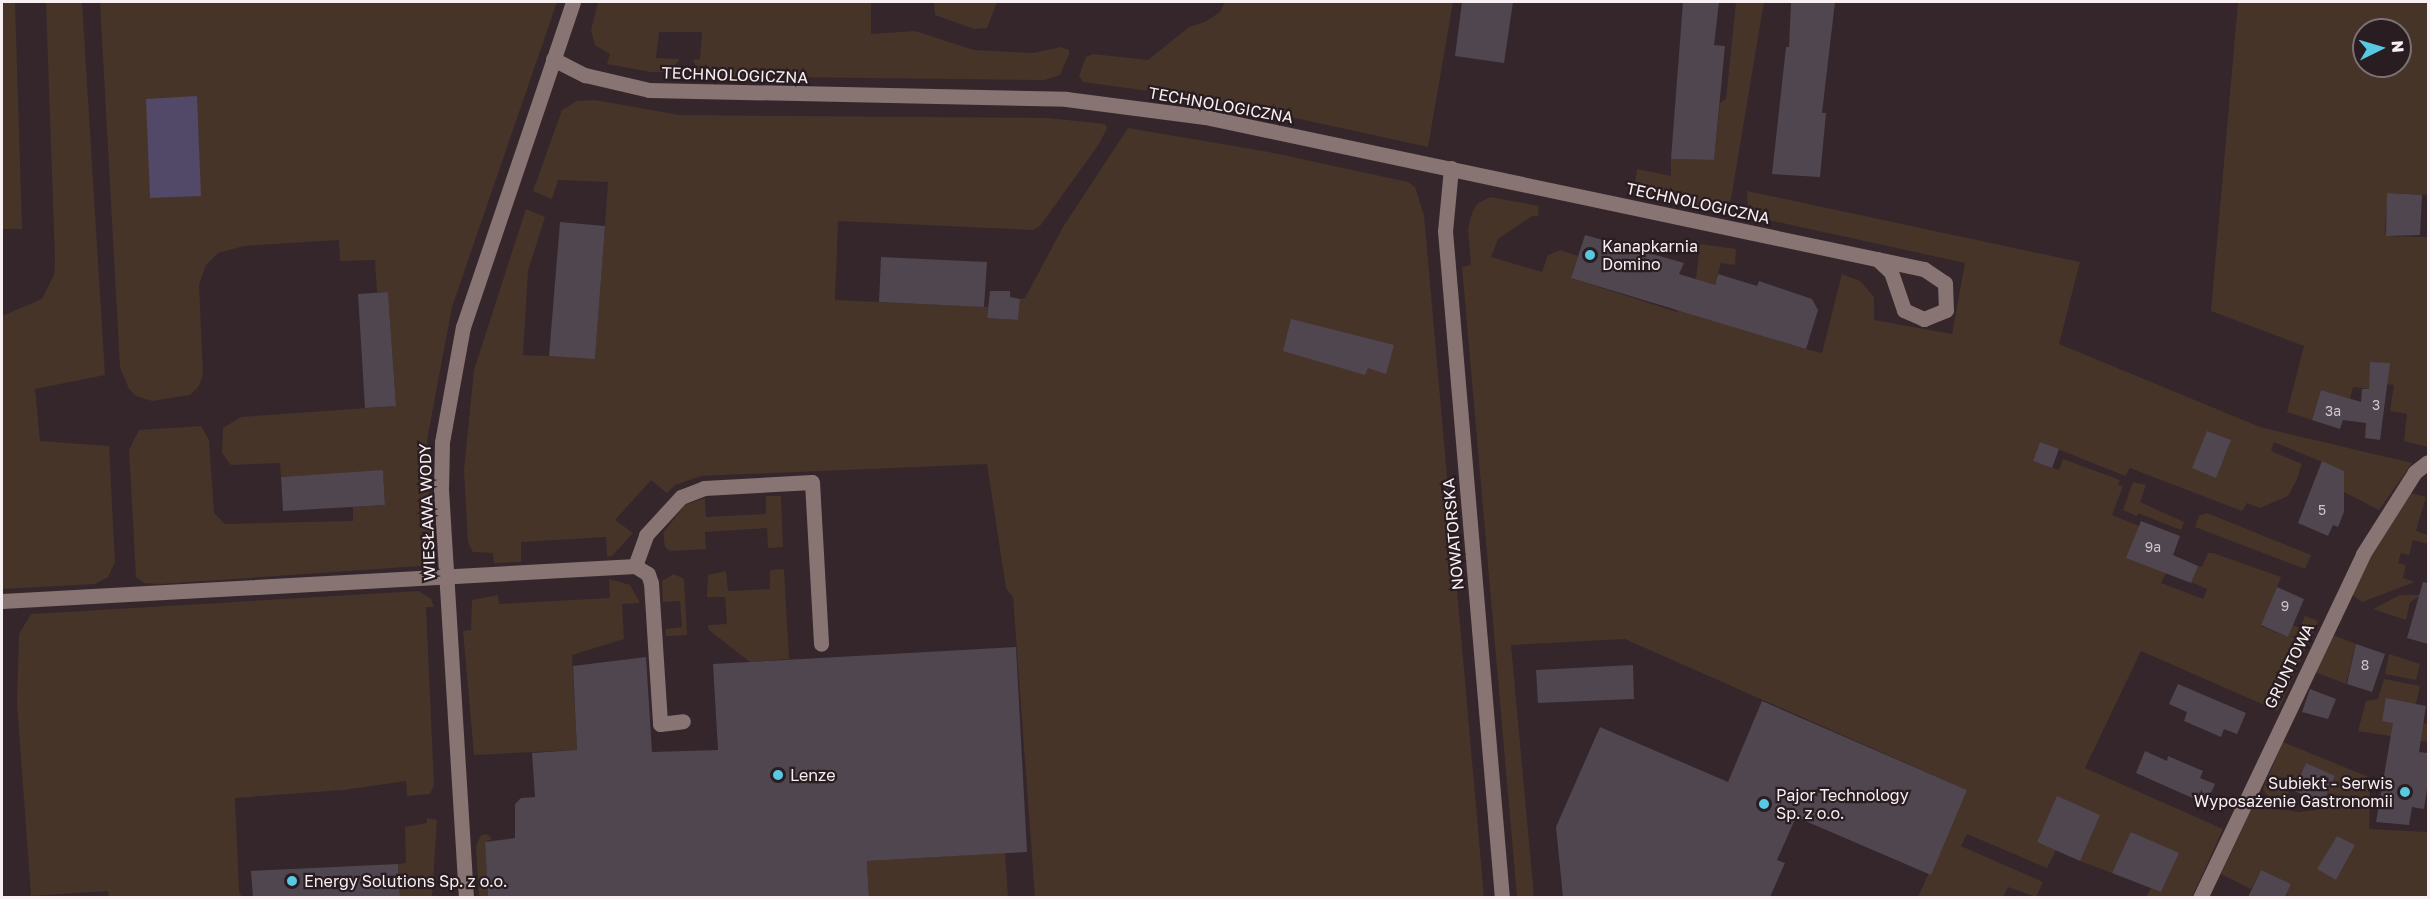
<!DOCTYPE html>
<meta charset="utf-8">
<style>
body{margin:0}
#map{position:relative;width:2430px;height:899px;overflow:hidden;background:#34262b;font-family:"Golos Text",sans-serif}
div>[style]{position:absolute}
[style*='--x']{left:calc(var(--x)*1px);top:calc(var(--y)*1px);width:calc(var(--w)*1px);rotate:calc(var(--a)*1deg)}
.green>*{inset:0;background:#463429}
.water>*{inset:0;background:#524867}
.building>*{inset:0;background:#504650}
.minor>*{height:15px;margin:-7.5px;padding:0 7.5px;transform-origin:7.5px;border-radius:7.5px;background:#877473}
.dots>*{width:16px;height:16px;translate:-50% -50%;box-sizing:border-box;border:3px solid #291d21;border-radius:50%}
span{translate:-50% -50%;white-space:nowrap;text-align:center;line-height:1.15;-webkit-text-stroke:4.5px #291d21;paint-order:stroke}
.number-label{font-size:14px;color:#cec5ca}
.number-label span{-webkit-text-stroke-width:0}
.street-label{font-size:16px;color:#f8eff2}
.poi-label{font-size:16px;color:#f8eff2}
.left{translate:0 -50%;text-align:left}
.right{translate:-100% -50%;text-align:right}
.frame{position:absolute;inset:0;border:3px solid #f8eff2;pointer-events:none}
.north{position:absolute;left:2352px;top:18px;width:60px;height:60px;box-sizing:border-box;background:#291d21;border:2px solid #7c7175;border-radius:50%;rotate:85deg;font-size:16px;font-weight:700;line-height:24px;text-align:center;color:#f8eff2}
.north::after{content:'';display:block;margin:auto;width:21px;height:27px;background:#57c9e2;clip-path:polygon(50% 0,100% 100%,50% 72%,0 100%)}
</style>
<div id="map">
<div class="green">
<i style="clip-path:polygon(2px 2px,15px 2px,22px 229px,2px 229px)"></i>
<i style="clip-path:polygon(46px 2px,82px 2px,105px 375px,35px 389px,40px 441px,109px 446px,115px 562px,108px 577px,95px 584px,2px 589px,2px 316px,42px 299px,54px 275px,55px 261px)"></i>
<i style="clip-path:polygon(100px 2px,557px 2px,452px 307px,427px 440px,431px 547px,429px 556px,421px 566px,160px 584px,144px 583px,136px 577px,129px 450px,139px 430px,201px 426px,209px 440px,214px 513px,225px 524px,353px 521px,353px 507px,385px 505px,383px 471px,281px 477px,280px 463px,231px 465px,222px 453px,223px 428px,241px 417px,396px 406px,388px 292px,377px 292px,375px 260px,340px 261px,339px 240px,244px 246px,218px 253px,206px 265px,199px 285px,203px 374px,199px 386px,190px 395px,152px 401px,136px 396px,129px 389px,120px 367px)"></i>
<i style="clip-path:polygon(598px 2px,871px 2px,871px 34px,915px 31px,974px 50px,1033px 53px,1061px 47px,1069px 50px,1069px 54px,1060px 75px,1045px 80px,700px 76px,693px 60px,700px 59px,702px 32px,659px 32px,656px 58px,680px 59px,669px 72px,651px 72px,607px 64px,610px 54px,595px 45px,591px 30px)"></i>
<i style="clip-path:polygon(934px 2px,997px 2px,987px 28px,974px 29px,935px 15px)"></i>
<i style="clip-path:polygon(1225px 2px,1453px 2px,1428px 147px,1208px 99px,1083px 82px,1079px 76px,1086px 57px,1093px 54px,1148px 60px,1189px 27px,1205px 22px,1220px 12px)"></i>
<i style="clip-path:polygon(1736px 2px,1764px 2px,1731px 199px,1725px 211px,1634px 192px,1637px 169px,1671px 176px,1671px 159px,1714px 160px,1720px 103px,1726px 99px)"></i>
<i style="clip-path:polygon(evenodd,2238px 2px,2428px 2px,2428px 195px,2388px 193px,2385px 229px,2386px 236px,2428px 237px,2428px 447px,2404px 441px,2407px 414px,2390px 411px,2394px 385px,2370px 382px,2369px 389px,2353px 387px,2350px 399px,2321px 390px,2312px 420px,2287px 412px,2304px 346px,2211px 311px,2238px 2px,2364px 30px,2400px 30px,2400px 66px,2364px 66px,2364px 30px)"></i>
<i style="clip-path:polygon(595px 100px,679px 115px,1048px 118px,1105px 124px,1107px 128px,1099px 144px,1040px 226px,1033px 230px,838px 221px,835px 300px,988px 307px,987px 318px,1018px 320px,1020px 299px,1025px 298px,1063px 227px,1128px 128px,1269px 152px,1408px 182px,1415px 187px,1424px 215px,1484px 897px,1035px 897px,1013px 597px,1006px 588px,987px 464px,701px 476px,675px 485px,667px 493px,651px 480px,615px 520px,633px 533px,612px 556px,607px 557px,606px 537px,521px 542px,521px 562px,494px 563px,493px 553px,473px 552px,468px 542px,464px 470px,474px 370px,526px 209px,545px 217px,528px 271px,523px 355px,595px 358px,608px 182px,558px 180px,552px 199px,533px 191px,562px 110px,577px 101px)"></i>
<i style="clip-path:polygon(1747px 191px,2080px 262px,2059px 344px,2260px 427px,2412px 463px,2379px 510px,2344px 492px,2344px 471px,2274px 442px,2271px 451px,2302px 464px,2296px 481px,2288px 496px,2260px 508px,2247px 503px,2242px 511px,2130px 468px,2125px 476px,2040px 442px,2033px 461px,2059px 470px,2063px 459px,2120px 480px,2118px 485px,2123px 486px,2112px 515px,2139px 526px,2127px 558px,2166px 573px,2161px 583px,2203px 599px,2207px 589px,2191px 582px,2198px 566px,2202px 567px,2208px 553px,2213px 553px,2281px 577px,2261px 626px,2288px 637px,2293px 625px,2300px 628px,2305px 616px,2318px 621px,2278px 711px,2141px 651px,2085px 768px,2223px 829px,2192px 897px,2146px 897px,2151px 888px,2161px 892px,2178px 854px,2132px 832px,2112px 873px,2080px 861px,2057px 797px,2037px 842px,2056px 850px,2047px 868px,1967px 834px,1961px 846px,2043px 882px,2036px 897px,2008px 887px,2003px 897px,1918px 897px,1967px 790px,1625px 639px,1511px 645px,1534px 897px,1517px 897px,1462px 267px,1471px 265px,1468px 229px,1472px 213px,1477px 204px,1490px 197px,1539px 206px,1538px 216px,1532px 216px,1498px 239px,1491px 257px,1542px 272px,1548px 255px,1560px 250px,1578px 256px,1571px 278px,1677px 312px,1696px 279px,1700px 244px,1736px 249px,1735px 265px,1721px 263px,1705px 318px,1806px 349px,1822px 353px,1842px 274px,1860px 281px,1874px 297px,1874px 320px,1952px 334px,1965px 263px,1755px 217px,1748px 211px)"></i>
<i style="clip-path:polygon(2133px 482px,2146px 485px,2140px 502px,2184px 522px,2181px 530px,2138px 513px,2137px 516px,2123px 510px)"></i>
<i style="clip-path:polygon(2411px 493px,2426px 497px,2416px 531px,2428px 535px,2428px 544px,2413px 540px,2409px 555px,2401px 553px,2398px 563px,2406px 565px,2403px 578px,2415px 582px,2362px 602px,2352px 595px,2386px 525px)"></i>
<i style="clip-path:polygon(766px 496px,781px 496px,783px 547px,768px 548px,767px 528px,705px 532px,706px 549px,670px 551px,665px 547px,663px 533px,685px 505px,705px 498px,706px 517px,766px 514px)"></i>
<i style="clip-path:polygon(2207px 513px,2311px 555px,2305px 569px,2195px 527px,2199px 516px)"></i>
<i style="clip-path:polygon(784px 569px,789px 659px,750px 662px,709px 630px,708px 625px,727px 624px,725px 597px,707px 597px,708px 575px,726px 571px,728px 591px,770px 589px,770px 570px)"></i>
<i style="clip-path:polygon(674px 574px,684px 579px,687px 635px,666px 636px,666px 629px,682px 627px,680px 601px,663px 602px,662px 581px)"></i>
<i style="clip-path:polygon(609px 579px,630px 585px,640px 603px,622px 604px,624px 639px,572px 655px,577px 750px,474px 755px,463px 631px,471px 630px,472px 600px,498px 595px,499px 604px,610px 598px)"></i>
<i style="clip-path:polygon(419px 591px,431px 599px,434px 607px,426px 607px,434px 785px,430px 794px,407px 796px,406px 781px,343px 790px,235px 798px,239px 891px,242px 897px,109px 898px,108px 891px,31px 896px,17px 702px,19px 634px,31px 614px)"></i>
<i style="clip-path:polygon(2400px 595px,2422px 595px,2410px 602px,2406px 620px,2373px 609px)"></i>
<i style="clip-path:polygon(2333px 635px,2356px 644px,2346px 684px,2315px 672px)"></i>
<i style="clip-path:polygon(2389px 654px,2420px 664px,2416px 680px,2385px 674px)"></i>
<i style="clip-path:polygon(2384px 679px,2420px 686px,2416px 704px,2403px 702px,2423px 723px,2428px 724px,2428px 742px,2358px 731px,2366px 701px,2378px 699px)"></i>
<i style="clip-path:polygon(evenodd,2283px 742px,2371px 778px,2369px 829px,2428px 832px,2428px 897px,2290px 897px,2286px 895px,2291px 884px,2261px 870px,2251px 889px,2221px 874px,2253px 805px,2299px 812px,2317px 810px,2335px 777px,2306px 763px,2286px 797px,2276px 799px,2268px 796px,2263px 789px,2283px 742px,2337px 836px,2354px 845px,2318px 869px,2337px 836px)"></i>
<i style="clip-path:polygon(427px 818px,437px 820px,432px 897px,400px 897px,398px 864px,406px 863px,405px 827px,427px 823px)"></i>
<i style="clip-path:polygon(481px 835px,487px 834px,492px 839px,485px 842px,488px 897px,479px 897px,476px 846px)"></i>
<i style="clip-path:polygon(1005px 853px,1008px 897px,869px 897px,867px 861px)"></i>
</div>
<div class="water">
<i style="clip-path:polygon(197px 96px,201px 196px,150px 198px,146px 99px)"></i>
</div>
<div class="building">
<i style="clip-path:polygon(1462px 2px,1513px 2px,1504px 63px,1455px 56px)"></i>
<i style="clip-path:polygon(1683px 2px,1719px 2px,1714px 45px,1725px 46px,1714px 160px,1671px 159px)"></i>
<i style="clip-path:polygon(1791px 2px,1835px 2px,1822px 113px,1826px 113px,1820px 177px,1772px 174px,1786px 47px,1789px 47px)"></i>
<i style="clip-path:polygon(2387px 193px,2422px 195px,2420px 235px,2386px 236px)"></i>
<i style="clip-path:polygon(560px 222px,605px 226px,595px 359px,549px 356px)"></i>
<i style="clip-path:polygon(1585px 235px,1684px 263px,1679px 274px,1715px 285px,1718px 274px,1757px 286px,1759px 281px,1812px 299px,1818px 310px,1806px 349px,1571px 278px)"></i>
<i style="clip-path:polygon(881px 257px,987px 262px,984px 307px,879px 302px)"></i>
<i style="clip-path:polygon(990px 291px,1010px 291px,1010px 297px,1020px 299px,1018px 320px,987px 318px)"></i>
<i style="clip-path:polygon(388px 292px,396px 406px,365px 408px,358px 294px)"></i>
<i style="clip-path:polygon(1291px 319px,1394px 345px,1386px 374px,1368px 368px,1365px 375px,1283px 351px)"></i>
<i style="clip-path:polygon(2370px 362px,2390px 363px,2380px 440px,2365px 438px,2366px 423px,2343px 420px,2340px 429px,2312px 420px,2321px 390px,2361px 402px,2362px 389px,2369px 389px)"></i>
<i style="clip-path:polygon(2207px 431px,2231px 440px,2216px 478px,2192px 468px)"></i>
<i style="clip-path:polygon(2040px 442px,2059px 449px,2052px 468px,2033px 461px)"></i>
<i style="clip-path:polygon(2322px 461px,2344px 471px,2344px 512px,2338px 527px,2333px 525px,2328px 536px,2298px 523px)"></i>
<i style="clip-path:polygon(383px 470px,385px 505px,283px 511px,281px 477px)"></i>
<i style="clip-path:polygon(2141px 521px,2180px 536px,2173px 555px,2198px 566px,2191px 583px,2126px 558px)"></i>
<i style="clip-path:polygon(2423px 582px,2428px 583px,2428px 644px,2407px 638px)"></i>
<i style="clip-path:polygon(2277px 587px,2304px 599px,2288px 637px,2261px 625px)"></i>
<i style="clip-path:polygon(2356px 644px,2385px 654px,2372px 692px,2347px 684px)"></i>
<i style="clip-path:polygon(1016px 647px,1027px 852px,867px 861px,869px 897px,488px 897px,485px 842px,515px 838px,515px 804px,521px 798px,535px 797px,532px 753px,577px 750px,573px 666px,646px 657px,652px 752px,718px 750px,713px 664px)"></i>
<i style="clip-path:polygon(1633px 665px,1634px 699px,1538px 703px,1536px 670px)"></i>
<i style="clip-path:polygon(2178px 684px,2246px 713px,2237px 734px,2224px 729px,2221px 737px,2184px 721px,2187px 712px,2169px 704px)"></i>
<i style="clip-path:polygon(2310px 689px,2336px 699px,2328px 719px,2302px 712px)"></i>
<i style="clip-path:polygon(2386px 698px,2426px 706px,2419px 752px,2427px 753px,2428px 781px,2424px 809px,2412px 807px,2409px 825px,2376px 822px,2393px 723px,2382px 721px)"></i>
<i style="clip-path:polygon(1762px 701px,1967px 790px,1931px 875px,1796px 817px,1777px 860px,1785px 863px,1770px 897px,1563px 897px,1556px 827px,1600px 727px,1728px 782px)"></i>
<i style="clip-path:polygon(2145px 751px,2167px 761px,2168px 756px,2203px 771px,2200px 778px,2215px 784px,2206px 804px,2136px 773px)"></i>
<i style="clip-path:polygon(2306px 763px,2335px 776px,2322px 804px,2293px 790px)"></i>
<i style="clip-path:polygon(2057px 796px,2100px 815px,2080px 861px,2037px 842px)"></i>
<i style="clip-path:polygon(2131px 832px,2179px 853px,2161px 892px,2112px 873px)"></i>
<i style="clip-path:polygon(2337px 836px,2355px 845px,2336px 880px,2317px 869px)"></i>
<i style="clip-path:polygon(398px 864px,400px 897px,253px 897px,251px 871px)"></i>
<i style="clip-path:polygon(2261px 870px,2291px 884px,2285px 897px,2248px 897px)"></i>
</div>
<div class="minor">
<i style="--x:553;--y:59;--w:36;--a:27"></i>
<i style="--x:585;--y:75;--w:66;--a:13.2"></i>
<i style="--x:649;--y:90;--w:417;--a:1.2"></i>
<i style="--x:1066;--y:99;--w:140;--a:7.4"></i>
<i style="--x:1205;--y:117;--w:735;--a:11.94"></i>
<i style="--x:1924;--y:269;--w:25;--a:34"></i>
<i style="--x:1945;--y:283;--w:27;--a:88"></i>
<i style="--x:1946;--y:310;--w:24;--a:158"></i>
<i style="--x:1924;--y:319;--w:22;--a:-156"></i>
<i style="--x:1904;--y:310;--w:40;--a:-108.9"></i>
<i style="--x:1891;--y:272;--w:19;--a:-137"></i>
<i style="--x:1451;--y:168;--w:63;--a:95.4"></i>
<i style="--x:1445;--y:231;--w:669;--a:85.12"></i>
<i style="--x:635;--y:566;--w:33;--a:-70"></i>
<i style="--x:646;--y:535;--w:52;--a:-47.4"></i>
<i style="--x:681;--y:497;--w:25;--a:-21"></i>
<i style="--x:704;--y:488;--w:108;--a:-3.2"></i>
<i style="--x:812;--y:482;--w:162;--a:86.8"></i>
<i style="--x:2;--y:601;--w:634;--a:-3.16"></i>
<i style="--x:635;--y:566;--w:15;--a:32"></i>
<i style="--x:648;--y:574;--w:9;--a:72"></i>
<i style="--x:651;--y:583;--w:141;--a:86.3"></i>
<i style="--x:660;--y:724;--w:23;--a:-7"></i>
<i style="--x:466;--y:898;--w:408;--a:-93.5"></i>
<i style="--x:441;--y:491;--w:49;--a:-88.8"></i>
<i style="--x:442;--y:442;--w:117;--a:-79.7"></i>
<i style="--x:463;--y:327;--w:343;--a:-71.3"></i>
<i style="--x:2200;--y:898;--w:381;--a:-64.6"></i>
<i style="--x:2363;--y:554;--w:97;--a:-57.6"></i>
<i style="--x:2415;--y:472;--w:16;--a:-38"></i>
</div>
<div class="dots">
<i style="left:1590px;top:255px;background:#57c9e2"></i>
<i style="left:778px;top:775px;background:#57c9e2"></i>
<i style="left:2405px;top:792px;background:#57c9e2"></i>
<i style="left:1764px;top:804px;background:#57c9e2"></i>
<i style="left:292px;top:881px;background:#57c9e2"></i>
</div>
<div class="number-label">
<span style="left:2376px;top:405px">3</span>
<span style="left:2333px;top:411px">3a</span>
<span style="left:2322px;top:510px">5</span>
<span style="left:2153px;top:547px">9a</span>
<span style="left:2285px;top:606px">9</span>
<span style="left:2365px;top:665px">8</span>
</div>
<div class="street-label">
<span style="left:735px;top:75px;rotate:2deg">TECHNOLOGICZNA</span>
<span style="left:1221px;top:105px;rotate:10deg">TECHNOLOGICZNA</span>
<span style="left:1698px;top:203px;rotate:12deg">TECHNOLOGICZNA</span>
<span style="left:427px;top:512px;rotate:-92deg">WIESŁAWA WODY</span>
<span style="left:1453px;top:534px;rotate:-95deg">NOWATORSKA</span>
<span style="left:2289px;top:666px;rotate:-64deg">GRUNTOWA</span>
</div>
<div class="poi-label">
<span class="left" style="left:1602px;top:255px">Kanapkarnia<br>Domino</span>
<span class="left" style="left:790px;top:775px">Lenze</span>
<span class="right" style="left:2393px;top:792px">Subiekt - Serwis<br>Wyposażenie Gastronomii</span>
<span class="left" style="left:1776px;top:804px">Pajor Technology<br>Sp. z o.o.</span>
<span class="left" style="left:304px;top:881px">Energy Solutions Sp. z o.o.</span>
</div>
<div class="frame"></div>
<div class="north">N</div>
</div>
